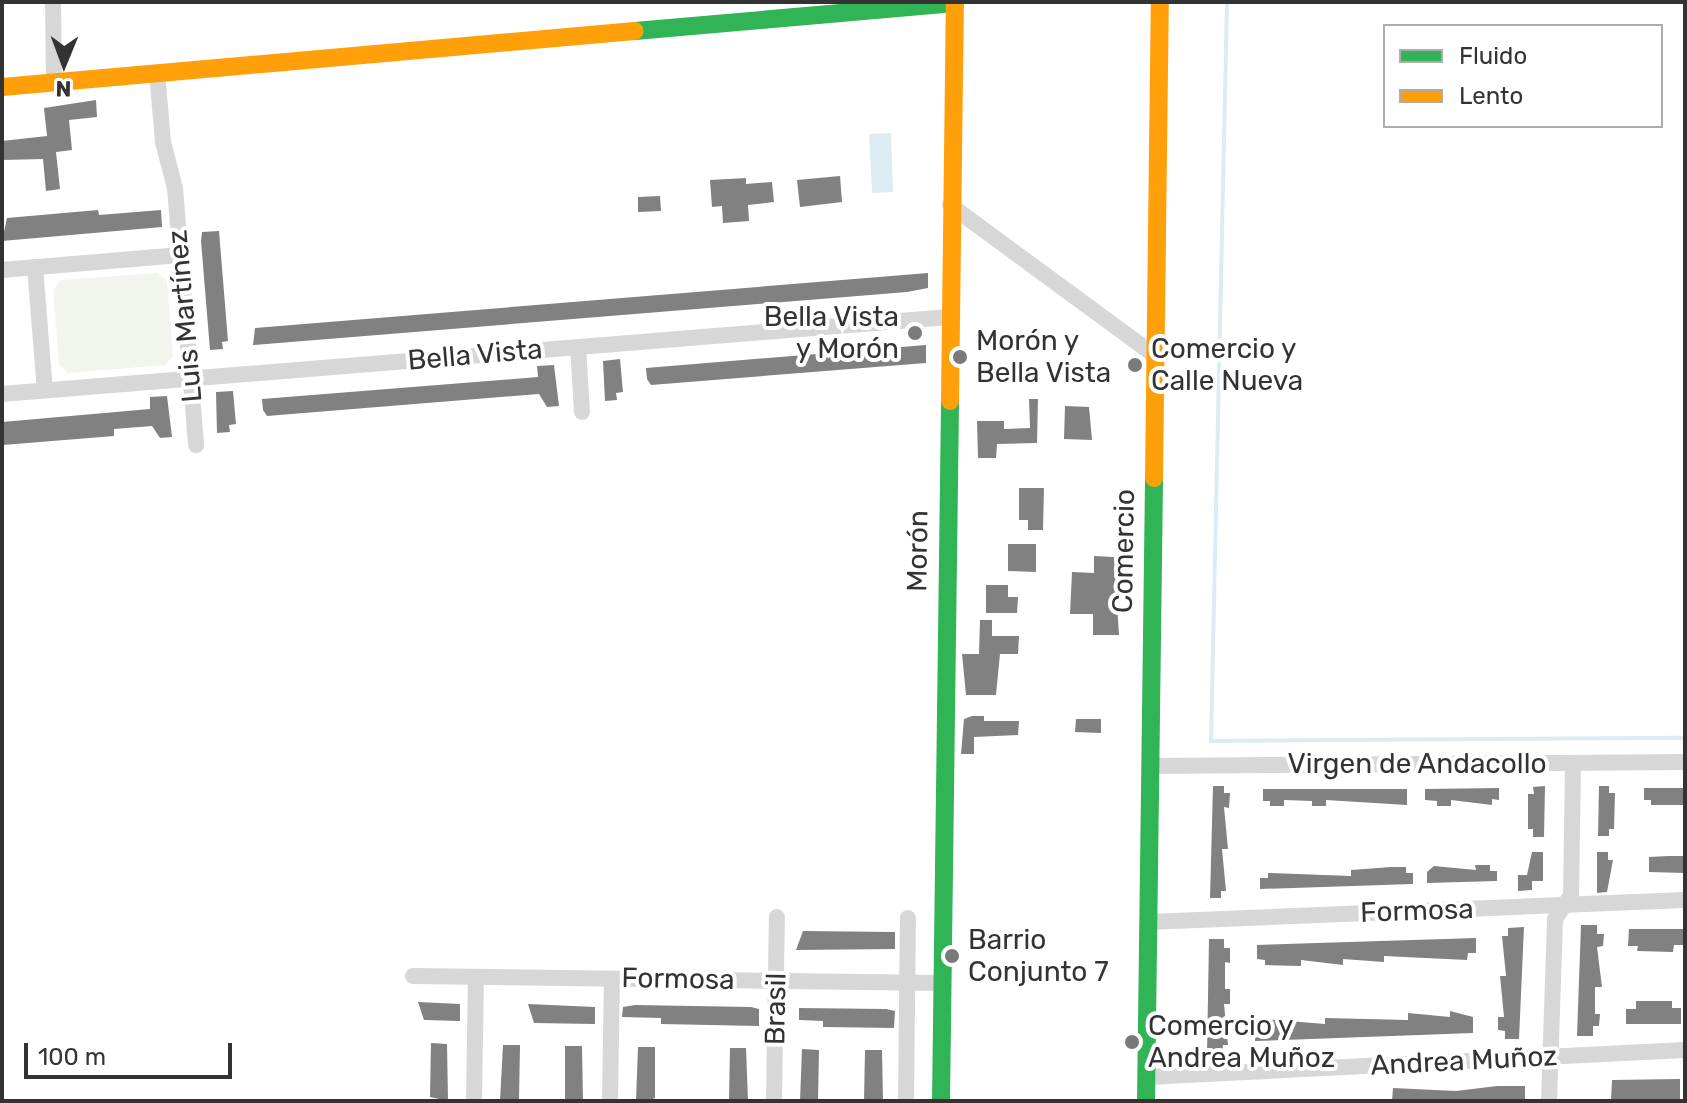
<!DOCTYPE html>
<meta charset="utf-8">
<style>
body{margin:0}
#map{position:relative;width:1687px;height:1103px;overflow:hidden;background:#fff;font-family:Rubik,sans-serif}
div>[style]{position:absolute}
[style*='--x']{left:calc(var(--x)*1px);top:calc(var(--y)*1px);width:calc(var(--w)*1px);rotate:calc(var(--a)*1deg)}
.green>*{inset:0;background:#f1f5ed}
.water>*{inset:0;background:#ddebf3}
.stream>*{height:4px;margin:-2px;padding:0 2px;transform-origin:2px;border-radius:2px;background:#ddebf3}
.building>*{inset:0;background:#818181}
.street>*{height:16px;margin:-8px;padding:0 8px;transform-origin:8px;border-radius:8px;background:#d7d7d7}
.fast>*{height:18px;margin:-9px;padding:0 9px;transform-origin:9px;border-radius:9px;background:#30b455}
.slow>*{height:18px;margin:-9px;padding:0 9px;transform-origin:9px;border-radius:9px;background:#ff9f0a}
.dots>*{width:22px;height:22px;translate:-50% -50%;box-sizing:border-box;border:4px solid #fff;border-radius:50%}
span{translate:-50% -50%;white-space:nowrap;text-align:center;line-height:1.15;-webkit-text-stroke:8px #fff;paint-order:stroke}
.street-label{font-size:28px;color:#333}
.poi-label{font-size:28px;color:#333}
.right{translate:-100% -50%;text-align:right}
.left{translate:0 -50%;text-align:left}
.frame{position:absolute;inset:0;border:4px solid #333;pointer-events:none}
.legend{position:absolute;left:1383px;top:24px;width:280px;height:104px;box-sizing:border-box;background:#fff;border:2px solid #adadad;margin:0;padding:10px 14px;list-style:none;font-size:24px;color:#333}
.legend li{display:flex;align-items:center;gap:16px;height:40px}
.legend b{width:40px;border:2px solid #adadad}
.north{position:absolute;left:24px;top:24px;width:80px;height:80px;-webkit-text-stroke:6px #fff;paint-order:stroke;rotate:181deg;font-size:22px;font-weight:700;line-height:32px;text-align:center;color:#333}
.north::after{content:'';display:block;margin:auto;width:28px;height:36px;background:#333;clip-path:polygon(50% 0,100% 100%,50% 72%,0 100%)}
.scale{position:absolute;left:24px;top:1043px;width:208px;height:36px;box-sizing:border-box;border:4px solid #333;border-top:0;padding-left:10px;font-size:24px;line-height:28px;white-space:nowrap;color:#333;-webkit-text-stroke:6px #fff;paint-order:stroke}
</style>
<div id="map">
<div class="green">
<i style="clip-path:polygon(157px 273px,167px 281px,173px 356px,165px 365px,68px 373px,59px 364px,53px 290px,61px 280px)"></i>
</div>
<div class="water">
<i style="clip-path:polygon(891px 133px,893px 192px,872px 193px,869px 134px)"></i>
</div>
<div class="stream">
<i style="--x:1227;--y:2;--w:739;--a:91.24"></i>
<i style="--x:1211;--y:741;--w:474;--a:-0.4"></i>
</div>
<div class="building">
<i style="clip-path:polygon(96px 100px,97px 117px,69px 120px,72px 150px,56px 152px,60px 189px,46px 191px,43px 159px,2px 160px,2px 141px,47px 136px,44px 108px)"></i>
<i style="clip-path:polygon(840px 176px,842px 202px,800px 207px,797px 180px)"></i>
<i style="clip-path:polygon(746px 178px,746px 184px,772px 182px,774px 202px,748px 205px,749px 221px,723px 223px,722px 206px,712px 207px,710px 180px)"></i>
<i style="clip-path:polygon(660px 196px,661px 211px,638px 212px,638px 197px)"></i>
<i style="clip-path:polygon(98px 210px,99px 215px,161px 210px,162px 227px,2px 241px,7px 218px)"></i>
<i style="clip-path:polygon(219px 231px,228px 341px,222px 342px,223px 349px,210px 350px,201px 241px,202px 232px)"></i>
<i style="clip-path:polygon(928px 273px,928px 288px,907px 292px,253px 345px,255px 328px)"></i>
<i style="clip-path:polygon(926px 345px,926px 363px,651px 385px,647px 379px,646px 368px)"></i>
<i style="clip-path:polygon(620px 359px,623px 392px,616px 393px,617px 400px,605px 401px,603px 361px)"></i>
<i style="clip-path:polygon(554px 365px,559px 406px,547px 407px,539px 394px,267px 416px,263px 410px,262px 399px,538px 377px,537px 366px)"></i>
<i style="clip-path:polygon(233px 391px,236px 424px,229px 425px,230px 432px,217px 433px,216px 392px)"></i>
<i style="clip-path:polygon(167px 396px,172px 437px,160px 438px,152px 426px,114px 429px,114px 436px,3px 445px,2px 422px,150px 409px,150px 397px)"></i>
<i style="clip-path:polygon(1029px 399px,1038px 399px,1037px 443px,997px 444px,996px 458px,978px 458px,977px 421px,1004px 421px,1004px 429px,1030px 428px)"></i>
<i style="clip-path:polygon(1065px 406px,1089px 407px,1092px 440px,1064px 439px)"></i>
<i style="clip-path:polygon(1019px 488px,1044px 488px,1043px 530px,1028px 530px,1028px 520px,1019px 520px)"></i>
<i style="clip-path:polygon(1008px 544px,1036px 544px,1036px 572px,1008px 571px)"></i>
<i style="clip-path:polygon(1094px 556px,1114px 557px,1119px 635px,1093px 635px,1093px 614px,1070px 614px,1072px 572px,1094px 573px)"></i>
<i style="clip-path:polygon(986px 585px,1008px 585px,1008px 597px,1018px 597px,1017px 613px,986px 613px)"></i>
<i style="clip-path:polygon(980px 620px,992px 620px,992px 636px,1019px 636px,1018px 654px,1000px 654px,996px 695px,966px 695px,962px 654px,979px 654px)"></i>
<i style="clip-path:polygon(972px 716px,984px 716px,984px 721px,1019px 721px,1018px 735px,974px 737px,974px 754px,961px 754px,964px 719px)"></i>
<i style="clip-path:polygon(1076px 719px,1101px 719px,1101px 733px,1075px 732px)"></i>
<i style="clip-path:polygon(1213px 786px,1224px 786px,1224px 793px,1230px 793px,1229px 808px,1224px 807px,1228px 849px,1222px 849px,1226px 891px,1221px 891px,1221px 898px,1210px 898px)"></i>
<i style="clip-path:polygon(1545px 786px,1544px 837px,1533px 837px,1533px 829px,1528px 829px,1528px 794px,1534px 794px,1533px 787px)"></i>
<i style="clip-path:polygon(1599px 786px,1609px 786px,1609px 793px,1615px 793px,1614px 829px,1609px 829px,1609px 836px,1598px 836px)"></i>
<i style="clip-path:polygon(1499px 788px,1499px 800px,1492px 799px,1492px 805px,1451px 800px,1451px 806px,1437px 806px,1437px 801px,1425px 800px,1425px 789px)"></i>
<i style="clip-path:polygon(1644px 788px,1685px 788px,1685px 805px,1651px 805px,1651px 800px,1644px 800px)"></i>
<i style="clip-path:polygon(1263px 789px,1407px 789px,1407px 805px,1326px 800px,1326px 806px,1312px 806px,1312px 801px,1284px 800px,1284px 806px,1270px 806px,1270px 801px,1263px 801px)"></i>
<i style="clip-path:polygon(1532px 852px,1543px 852px,1543px 881px,1532px 881px,1532px 890px,1518px 891px,1518px 875px,1527px 875px)"></i>
<i style="clip-path:polygon(1597px 852px,1608px 852px,1608px 860px,1613px 860px,1607px 892px,1597px 893px)"></i>
<i style="clip-path:polygon(1669px 856px,1683px 856px,1685px 873px,1649px 872px,1649px 857px)"></i>
<i style="clip-path:polygon(1475px 865px,1490px 865px,1490px 871px,1497px 871px,1497px 881px,1427px 883px,1427px 872px,1434px 866px,1476px 870px)"></i>
<i style="clip-path:polygon(1391px 867px,1406px 867px,1406px 873px,1413px 873px,1413px 884px,1260px 889px,1260px 878px,1268px 878px,1268px 873px,1351px 876px,1351px 870px)"></i>
<i style="clip-path:polygon(1581px 925px,1597px 925px,1597px 934px,1604px 934px,1603px 946px,1597px 947px,1602px 987px,1595px 987px,1595px 1014px,1600px 1014px,1599px 1026px,1593px 1026px,1593px 1036px,1577px 1036px)"></i>
<i style="clip-path:polygon(1524px 927px,1519px 1039px,1505px 1039px,1505px 1031px,1498px 1030px,1498px 1017px,1504px 1017px,1500px 976px,1506px 976px,1502px 936px,1508px 936px,1508px 928px)"></i>
<i style="clip-path:polygon(1629px 929px,1683px 929px,1683px 945px,1674px 945px,1673px 952px,1637px 951px,1638px 946px,1628px 946px)"></i>
<i style="clip-path:polygon(803px 931px,895px 932px,895px 949px,796px 950px)"></i>
<i style="clip-path:polygon(1476px 938px,1476px 953px,1468px 953px,1467px 960px,1384px 956px,1384px 962px,1343px 959px,1343px 965px,1301px 960px,1301px 966px,1265px 965px,1265px 960px,1257px 959px,1257px 945px)"></i>
<i style="clip-path:polygon(1209px 939px,1224px 939px,1224px 948px,1230px 948px,1230px 963px,1225px 962px,1225px 989px,1230px 989px,1230px 1004px,1224px 1004px,1228px 1045px,1223px 1045px,1222px 1054px,1207px 1054px)"></i>
<i style="clip-path:polygon(1636px 1001px,1672px 1001px,1672px 1008px,1681px 1008px,1681px 1024px,1626px 1024px,1626px 1009px,1636px 1009px)"></i>
<i style="clip-path:polygon(418px 1002px,460px 1004px,460px 1021px,424px 1020px)"></i>
<i style="clip-path:polygon(528px 1004px,595px 1007px,595px 1024px,534px 1023px)"></i>
<i style="clip-path:polygon(635px 1005px,751px 1007px,759px 1009px,759px 1026px,661px 1024px,661px 1018px,622px 1017px,623px 1007px)"></i>
<i style="clip-path:polygon(799px 1008px,886px 1009px,895px 1011px,894px 1028px,823px 1027px,823px 1021px,799px 1020px)"></i>
<i style="clip-path:polygon(1450px 1011px,1473px 1017px,1473px 1033px,1255px 1041px,1255px 1029px,1263px 1029px,1263px 1019px,1325px 1024px,1325px 1018px,1408px 1020px,1408px 1013px,1450px 1017px)"></i>
<i style="clip-path:polygon(431px 1043px,447px 1044px,448px 1101px,430px 1097px)"></i>
<i style="clip-path:polygon(503px 1045px,520px 1045px,519px 1100px,500px 1101px)"></i>
<i style="clip-path:polygon(565px 1046px,582px 1046px,583px 1101px,565px 1101px)"></i>
<i style="clip-path:polygon(638px 1047px,655px 1047px,655px 1098px,648px 1101px,636px 1101px)"></i>
<i style="clip-path:polygon(730px 1048px,746px 1048px,748px 1101px,729px 1099px)"></i>
<i style="clip-path:polygon(802px 1049px,819px 1050px,818px 1100px,800px 1101px)"></i>
<i style="clip-path:polygon(865px 1050px,882px 1050px,883px 1101px,864px 1101px)"></i>
<i style="clip-path:polygon(1680px 1079px,1680px 1100px,1611px 1101px,1612px 1080px)"></i>
<i style="clip-path:polygon(1497px 1086px,1525px 1086px,1525px 1101px,1392px 1101px,1393px 1088px,1456px 1091px)"></i>
</div>
<div class="street">
<i style="--x:53;--y:2;--w:80;--a:89.3"></i>
<i style="--x:157;--y:73;--w:69;--a:85"></i>
<i style="--x:163;--y:142;--w:48;--a:75.4"></i>
<i style="--x:175;--y:188;--w:258;--a:85.3"></i>
<i style="--x:950;--y:205;--w:253;--a:36.3"></i>
<i style="--x:35;--y:267;--w:123;--a:85.4"></i>
<i style="--x:2;--y:270;--w:179;--a:-4.8"></i>
<i style="--x:578;--y:347;--w:65;--a:86.5"></i>
<i style="--x:2;--y:394;--w:950;--a:-4.65"></i>
<i style="--x:1150;--y:766;--w:535;--a:-0.43"></i>
<i style="--x:1148;--y:922;--w:537;--a:-2.35"></i>
<i style="--x:413;--y:976;--w:529;--a:0.76"></i>
<i style="--x:1147;--y:1077;--w:539;--a:-2.87"></i>
<i style="--x:474;--y:1101;--w:124;--a:-89.1"></i>
<i style="--x:610;--y:1101;--w:122;--a:-89.1"></i>
<i style="--x:774;--y:1101;--w:184;--a:-89.1"></i>
<i style="--x:906;--y:1101;--w:183;--a:-89.4"></i>
<i style="--x:1549;--y:1101;--w:182;--a:-88.1"></i>
<i style="--x:1555;--y:919;--w:29;--a:-56"></i>
<i style="--x:1571;--y:895;--w:132;--a:-89.1"></i>
</div>
<div class="fast">
<i style="--x:635;--y:31;--w:321;--a:-5"></i>
<i style="--x:941;--y:1101;--w:700;--a:-89.26"></i>
<i style="--x:1146;--y:1101;--w:623;--a:-89.26"></i>
</div>
<div class="slow">
<i style="--x:2;--y:87;--w:635;--a:-5.06"></i>
<i style="--x:950;--y:401;--w:399;--a:-89.3"></i>
<i style="--x:1154;--y:478;--w:476;--a:-89.3"></i>
</div>
<div class="dots">
<i style="left:915px;top:333px;background:#7a7a7a"></i>
<i style="left:960px;top:357px;background:#7a7a7a"></i>
<i style="left:1135px;top:365px;background:#7a7a7a"></i>
<i style="left:952px;top:956px;background:#7a7a7a"></i>
<i style="left:1132px;top:1042px;background:#7a7a7a"></i>
</div>
<div class="street-label">
<span style="left:185px;top:316px;rotate:-95deg">Luis Martínez</span>
<span style="left:475px;top:355px;rotate:-5deg">Bella Vista</span>
<span style="left:918px;top:551px;rotate:-89deg">Morón</span>
<span style="left:1124px;top:551px;rotate:-89deg">Comercio</span>
<span style="left:1417px;top:764px">Virgen de Andacollo</span>
<span style="left:1417px;top:911px;rotate:-2deg">Formosa</span>
<span style="left:678px;top:979px;rotate:1deg">Formosa</span>
<span style="left:776px;top:1009px;rotate:-89deg">Brasil</span>
<span style="left:1464px;top:1061px;rotate:-3deg">Andrea Muñoz</span>
</div>
<div class="poi-label">
<span class="right" style="left:899px;top:333px">Bella Vista<br>y Morón</span>
<span class="left" style="left:976px;top:357px">Morón y<br>Bella Vista</span>
<span class="left" style="left:1151px;top:365px">Comercio y<br>Calle Nueva</span>
<span class="left" style="left:968px;top:956px">Barrio<br>Conjunto 7</span>
<span class="left" style="left:1148px;top:1042px">Comercio y<br>Andrea Muñoz</span>
</div>
<div class="frame"></div>
<ul class="legend">
<li><b style="height:10px;background:#30b455"></b>Fluido</li>
<li><b style="height:10px;background:#ff9f0a"></b>Lento</li>
</ul>
<div class="north">N</div>
<div class="scale">100 m</div>
</div>
